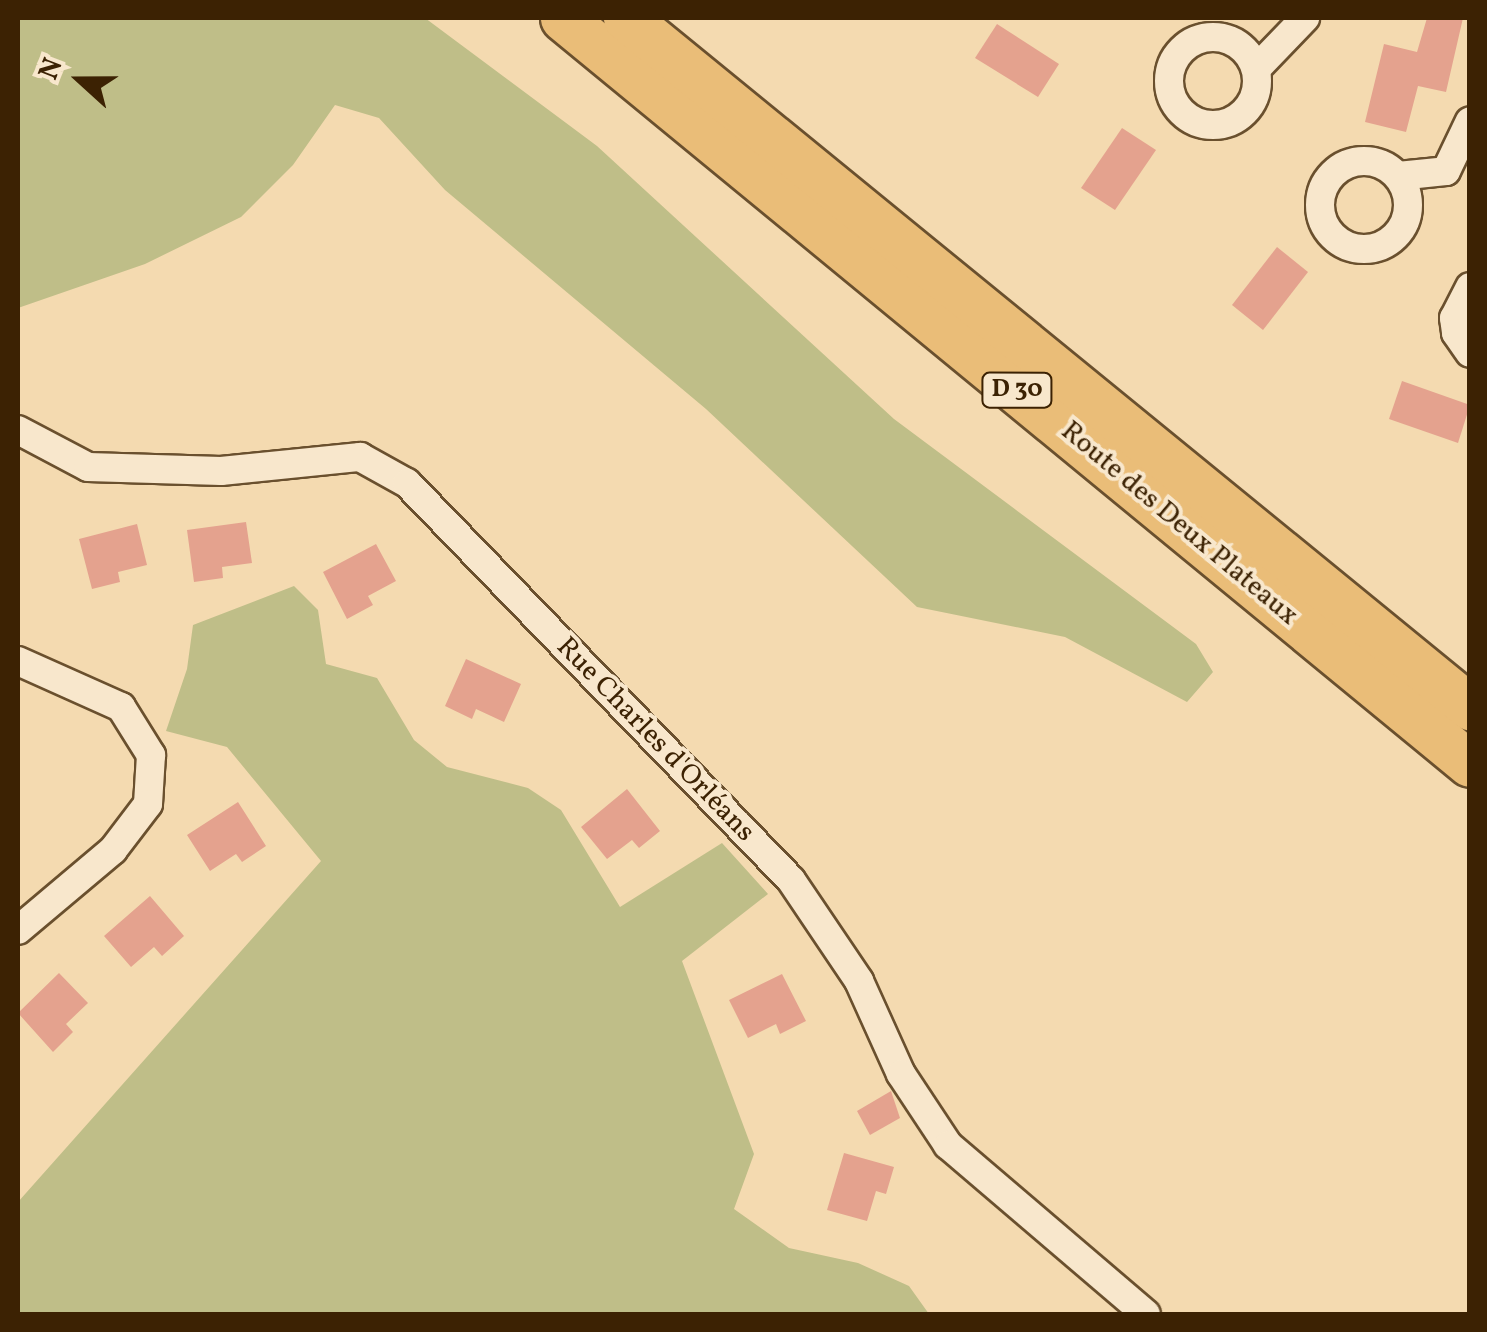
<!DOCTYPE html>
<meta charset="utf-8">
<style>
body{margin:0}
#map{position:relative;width:1487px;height:1332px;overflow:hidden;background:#f4dab0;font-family:Vollkorn,serif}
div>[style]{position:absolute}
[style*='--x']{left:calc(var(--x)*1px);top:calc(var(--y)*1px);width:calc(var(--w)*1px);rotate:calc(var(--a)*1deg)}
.green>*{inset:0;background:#bfbe88}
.building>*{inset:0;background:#e4a28e}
.roads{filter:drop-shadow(2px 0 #6a502e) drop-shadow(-2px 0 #6a502e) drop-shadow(0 2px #6a502e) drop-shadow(0 -2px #6a502e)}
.minor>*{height:28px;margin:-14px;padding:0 14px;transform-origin:14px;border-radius:14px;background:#f8e7cc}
.minor>.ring{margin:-14px;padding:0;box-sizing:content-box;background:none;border:28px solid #f8e7cc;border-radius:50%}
.primary>*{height:45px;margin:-22.5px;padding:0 22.5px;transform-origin:22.5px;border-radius:22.5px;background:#eabd78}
span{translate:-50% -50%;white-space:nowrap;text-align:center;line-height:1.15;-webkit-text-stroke:8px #f8e7cc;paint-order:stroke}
.shield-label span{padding:2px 8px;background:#f8e7cc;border:2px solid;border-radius:8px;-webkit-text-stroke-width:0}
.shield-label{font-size:25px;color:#3c2203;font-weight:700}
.street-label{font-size:28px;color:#3c2203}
.frame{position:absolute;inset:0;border:20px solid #3c2203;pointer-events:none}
.north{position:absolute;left:30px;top:30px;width:100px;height:100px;-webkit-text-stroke:8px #f8e7cc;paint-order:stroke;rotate:291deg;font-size:28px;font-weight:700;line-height:40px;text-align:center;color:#3c2203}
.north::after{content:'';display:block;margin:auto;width:35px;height:45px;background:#3c2203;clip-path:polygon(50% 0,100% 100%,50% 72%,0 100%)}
</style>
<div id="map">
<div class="green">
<i style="clip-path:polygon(18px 18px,425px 18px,597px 146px,894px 419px,1196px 644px,1213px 672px,1187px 702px,1065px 637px,917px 607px,706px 409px,445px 190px,379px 118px,335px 105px,293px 165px,241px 217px,145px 264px,18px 308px)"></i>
<i style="clip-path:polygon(294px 586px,318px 610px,326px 664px,377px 678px,414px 740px,447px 767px,528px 788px,561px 810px,620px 907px,722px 843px,768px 894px,682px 961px,754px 1154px,734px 1209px,789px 1248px,858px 1263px,909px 1286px,929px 1314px,18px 1314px,18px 1202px,321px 861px,227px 747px,166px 731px,187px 669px,193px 625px)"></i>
</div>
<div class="building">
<i style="clip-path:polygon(1427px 18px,1463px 18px,1446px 92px,1418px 86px,1406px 132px,1365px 122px,1384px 44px,1417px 52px)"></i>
<i style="clip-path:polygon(997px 24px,1059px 64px,1038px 97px,975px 58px)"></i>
<i style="clip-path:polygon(1122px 128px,1156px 150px,1115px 210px,1081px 188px)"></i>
<i style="clip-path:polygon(1277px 247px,1308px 272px,1263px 330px,1232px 305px)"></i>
<i style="clip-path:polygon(1402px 381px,1470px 405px,1458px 443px,1389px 419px)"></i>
<i style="clip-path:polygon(246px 522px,252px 563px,222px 567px,223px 578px,194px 582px,187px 530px)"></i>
<i style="clip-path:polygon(137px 524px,147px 565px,118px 572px,120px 582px,92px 589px,79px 539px)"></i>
<i style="clip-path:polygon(376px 544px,396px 581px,368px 596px,373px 605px,347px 619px,323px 572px)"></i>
<i style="clip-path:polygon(466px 659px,521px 684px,504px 722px,476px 709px,472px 719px,445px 706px)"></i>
<i style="clip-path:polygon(627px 789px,660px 831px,639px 848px,632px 840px,607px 859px,581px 827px)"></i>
<i style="clip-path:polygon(238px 802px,266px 846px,242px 862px,236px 854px,210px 871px,187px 835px)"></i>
<i style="clip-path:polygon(150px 896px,184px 936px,162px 956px,154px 947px,131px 967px,104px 936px)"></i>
<i style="clip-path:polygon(59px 973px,88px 1003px,66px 1024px,73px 1032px,53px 1052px,18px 1013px)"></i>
<i style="clip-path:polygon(782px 974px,806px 1021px,780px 1034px,776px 1024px,748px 1038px,729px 1000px)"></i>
<i style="clip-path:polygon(891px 1091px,900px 1118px,870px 1135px,857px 1111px)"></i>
<i style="clip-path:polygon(844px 1153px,894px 1167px,886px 1194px,876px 1191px,867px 1221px,827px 1210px)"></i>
</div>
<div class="roads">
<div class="minor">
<i class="ring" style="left:1169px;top:37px;width:60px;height:60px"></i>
<i style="--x:1256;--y:69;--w:71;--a:-46.1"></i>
<i class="ring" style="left:1320px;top:161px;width:60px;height:60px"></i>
<i style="--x:1398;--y:176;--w:48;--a:-5.9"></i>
<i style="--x:1446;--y:171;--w:55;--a:-64.4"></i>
<i style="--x:1470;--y:287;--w:35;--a:117"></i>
<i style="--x:1454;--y:318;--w:15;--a:82"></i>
<i style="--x:1456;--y:333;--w:24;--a:55"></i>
<i style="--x:18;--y:430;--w:79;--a:27.9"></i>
<i style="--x:88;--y:467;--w:133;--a:1.7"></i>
<i style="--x:221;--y:471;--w:140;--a:-5.8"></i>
<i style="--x:360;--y:457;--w:54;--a:29"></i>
<i style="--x:407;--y:483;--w:552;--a:45.95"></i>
<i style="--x:791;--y:880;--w:122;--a:56"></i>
<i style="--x:859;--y:981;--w:102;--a:65.7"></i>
<i style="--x:901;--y:1074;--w:85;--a:56.5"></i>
<i style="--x:948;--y:1145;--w:260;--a:40.5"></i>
<i style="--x:18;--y:661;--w:113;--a:24.1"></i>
<i style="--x:121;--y:707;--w:57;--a:58"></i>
<i style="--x:151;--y:755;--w:49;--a:93.5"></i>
<i style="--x:148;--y:804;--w:58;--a:127.3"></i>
<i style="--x:113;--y:850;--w:124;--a:139.9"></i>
</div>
<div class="primary">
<i style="--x:563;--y:18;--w:1174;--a:39.44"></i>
<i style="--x:626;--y:18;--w:1090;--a:39.23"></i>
</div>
</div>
<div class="shield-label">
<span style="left:1017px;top:390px">D 30</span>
</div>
<div class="street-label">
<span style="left:1179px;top:524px;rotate:40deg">Route des Deux Plateaux</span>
<span style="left:655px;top:740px;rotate:46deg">Rue Charles d'Orléans</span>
</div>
<div class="frame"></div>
<div class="north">N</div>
</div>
